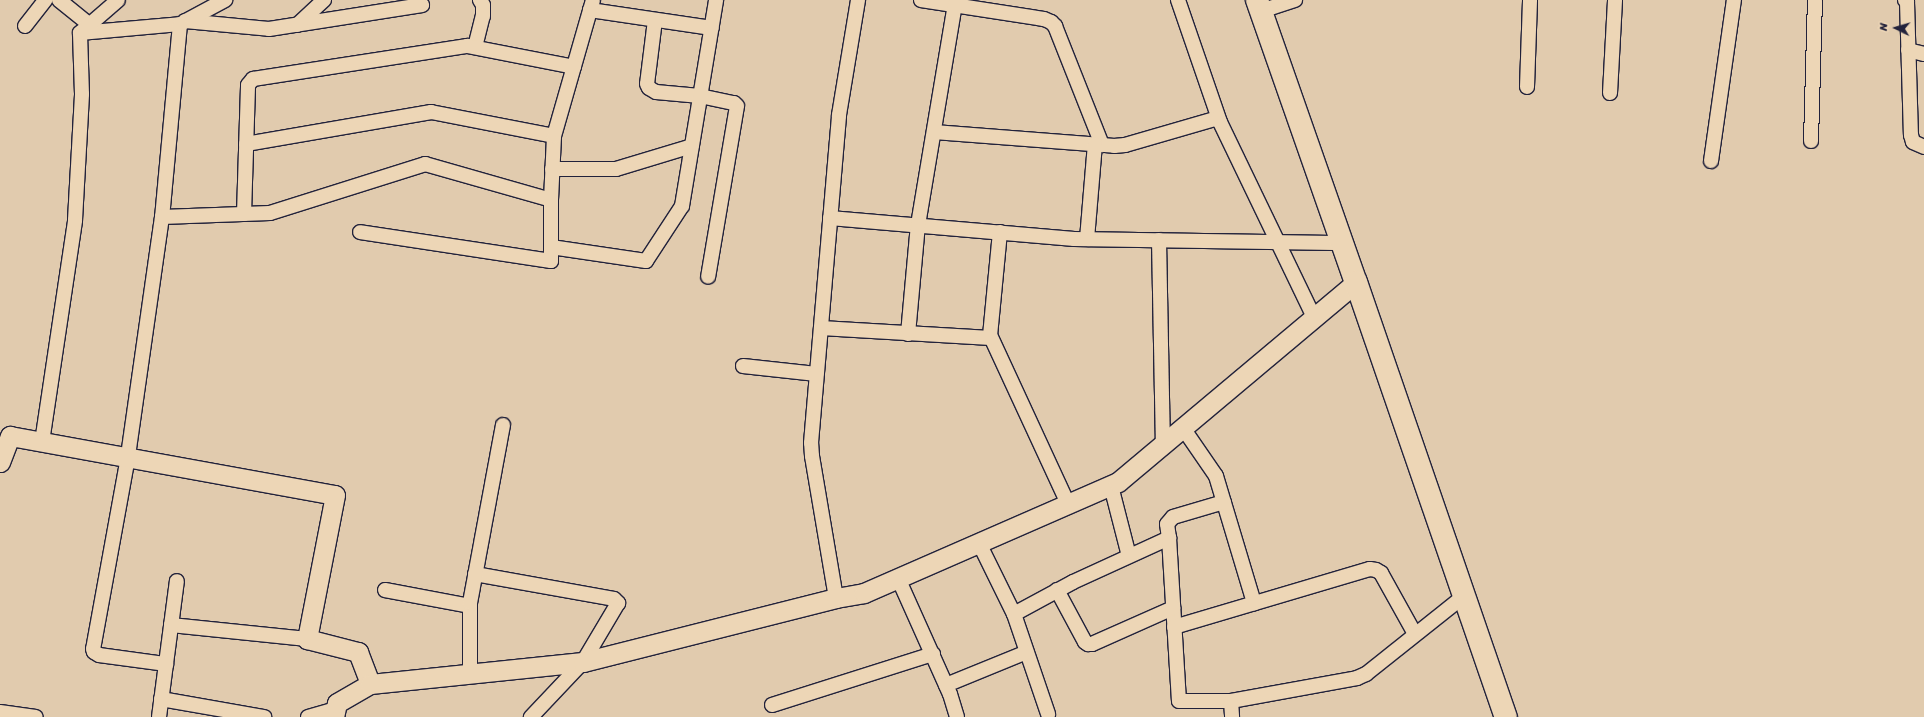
<!DOCTYPE html>
<style>
body{margin:0}
#map{position:relative;width:1924px;height:717px;overflow:hidden;background:#e1cbae;font-family:Sriracha,sans-serif}
div>[style]{position:absolute}
[style*='--x']{left:calc(var(--x)*1px);top:calc(var(--y)*1px);width:calc(var(--w)*1px);rotate:calc(var(--a)*1deg)}
.roads{filter:drop-shadow(1px 0 #22223b) drop-shadow(-1px 0 #22223b) drop-shadow(0 1px #22223b) drop-shadow(0 -1px #22223b)}
.street>*{height:14px;margin:-7px;padding:0 7px;transform-origin:7px;border-radius:7px;background:#edd6b6}
.secondary>*{height:19px;margin:-9.5px;padding:0 9.5px;transform-origin:9.5px;border-radius:9.5px;background:#edd6b6}
.highway>*{height:22px;margin:-11px;padding:0 11px;transform-origin:11px;border-radius:11px;background:#edd6b6}
span{translate:-50% -50%;white-space:nowrap;text-align:center;line-height:1.15;-webkit-text-stroke:3.5px #edd6b6;paint-order:stroke}
.north{position:absolute;left:1876px;top:8px;width:40px;height:40px;-webkit-text-stroke:3px #edd6b6;paint-order:stroke;rotate:275deg;font-size:11px;font-weight:700;line-height:16px;text-align:center;color:#22223b}
.north::after{content:'';display:block;margin:auto;width:14px;height:18px;background:#22223b;clip-path:polygon(50% 0,100% 100%,50% 72%,0 100%)}
</style>
<div id="map">
<div class="roads">
<div class="street">
<i style="--x:59;--y:0;--w:40;--a:39"></i>
<i style="--x:921;--y:0;--w:124;--a:8.8"></i>
<i style="--x:1044;--y:19;--w:8;--a:23"></i>
<i style="--x:1051;--y:22;--w:6;--a:45"></i>
<i style="--x:1055;--y:26;--w:128;--a:68.4"></i>
<i style="--x:1178;--y:0;--w:129;--a:71"></i>
<i style="--x:1220;--y:122;--w:216;--a:64.3"></i>
<i style="--x:1905;--y:0;--w:3;--a:45"></i>
<i style="--x:1907;--y:2;--w:133;--a:88.3"></i>
<i style="--x:1911;--y:135;--w:7;--a:74"></i>
<i style="--x:1913;--y:142;--w:12;--a:24"></i>
<i style="--x:590;--y:10;--w:123;--a:8.4"></i>
<i style="--x:1261;--y:11;--w:36;--a:-18"></i>
<i style="--x:655;--y:20;--w:64;--a:97.1"></i>
<i style="--x:647;--y:84;--w:4;--a:63"></i>
<i style="--x:649;--y:88;--w:8;--a:30"></i>
<i style="--x:656;--y:92;--w:44;--a:5.2"></i>
<i style="--x:700;--y:96;--w:35;--a:12"></i>
<i style="--x:734;--y:103;--w:4;--a:45"></i>
<i style="--x:737;--y:106;--w:173;--a:99.6"></i>
<i style="--x:185;--y:21;--w:84;--a:5.4"></i>
<i style="--x:269;--y:29;--w:155;--a:-8.9"></i>
<i style="--x:184;--y:22;--w:47;--a:-28.2"></i>
<i style="--x:297;--y:25;--w:37;--a:-43"></i>
<i style="--x:25;--y:26;--w:33;--a:-52"></i>
<i style="--x:80;--y:33;--w:100;--a:-5.1"></i>
<i style="--x:180;--y:24;--w:194;--a:95.3"></i>
<i style="--x:162;--y:217;--w:242;--a:98.1"></i>
<i style="--x:128;--y:457;--w:195;--a:100.3"></i>
<i style="--x:93;--y:649;--w:3;--a:72"></i>
<i style="--x:94;--y:652;--w:6;--a:31"></i>
<i style="--x:99;--y:655;--w:68;--a:7.7"></i>
<i style="--x:475;--y:47;--w:32;--a:-76"></i>
<i style="--x:483;--y:16;--w:11;--a:-90"></i>
<i style="--x:483;--y:5;--w:6;--a:-121"></i>
<i style="--x:1908;--y:50;--w:16;--a:14"></i>
<i style="--x:1527;--y:87;--w:87;--a:-88"></i>
<i style="--x:1610;--y:93;--w:93;--a:-86.9"></i>
<i style="--x:934;--y:132;--w:181;--a:4.4"></i>
<i style="--x:1114;--y:146;--w:11;--a:-5"></i>
<i style="--x:1125;--y:145;--w:97;--a:-16.2"></i>
<i style="--x:1811;--y:141;--w:141;--a:-88.4"></i>
<i style="--x:246;--y:144;--w:188;--a:-9.8"></i>
<i style="--x:431;--y:112;--w:125;--a:11"></i>
<i style="--x:1711;--y:161;--w:163;--a:-81.9"></i>
<i style="--x:552;--y:169;--w:64;--a:0"></i>
<i style="--x:616;--y:169;--w:79;--a:-16.8"></i>
<i style="--x:551;--y:200;--w:64;--a:-87.3"></i>
<i style="--x:554;--y:136;--w:141;--a:-74"></i>
<i style="--x:244;--y:214;--w:129;--a:-88.2"></i>
<i style="--x:248;--y:85;--w:8;--a:-50"></i>
<i style="--x:253;--y:79;--w:217;--a:-8.8"></i>
<i style="--x:467;--y:46;--w:109;--a:11.1"></i>
<i style="--x:162;--y:217;--w:108;--a:-2.1"></i>
<i style="--x:270;--y:213;--w:163;--a:-17.5"></i>
<i style="--x:425;--y:164;--w:131;--a:15.9"></i>
<i style="--x:551;--y:200;--w:61;--a:90"></i>
<i style="--x:551;--y:261;--w:193;--a:-171.4"></i>
<i style="--x:830;--y:218;--w:245;--a:4.9"></i>
<i style="--x:1074;--y:239;--w:269;--a:0.9"></i>
<i style="--x:1000;--y:232;--w:103;--a:95.5"></i>
<i style="--x:990;--y:335;--w:186;--a:65.2"></i>
<i style="--x:1087;--y:239;--w:95;--a:-85.2"></i>
<i style="--x:1159;--y:240;--w:204;--a:88.9"></i>
<i style="--x:551;--y:247;--w:96;--a:8.4"></i>
<i style="--x:646;--y:261;--w:66;--a:-56.8"></i>
<i style="--x:682;--y:206;--w:209;--a:-80.6"></i>
<i style="--x:821;--y:328;--w:170;--a:3.4"></i>
<i style="--x:908;--y:334;--w:109;--a:-84.8"></i>
<i style="--x:918;--y:225;--w:223;--a:-80.5"></i>
<i style="--x:743;--y:366;--w:74;--a:6.2"></i>
<i style="--x:1183;--y:428;--w:58;--a:55.5"></i>
<i style="--x:1216;--y:476;--w:133;--a:73.3"></i>
<i style="--x:42;--y:442;--w:224;--a:-81.5"></i>
<i style="--x:75;--y:220;--w:126;--a:-86.8"></i>
<i style="--x:82;--y:94;--w:61;--a:-91.9"></i>
<i style="--x:80;--y:33;--w:50;--a:-41"></i>
<i style="--x:1111;--y:486;--w:72;--a:75.6"></i>
<i style="--x:1169;--y:538;--w:14;--a:-98"></i>
<i style="--x:1167;--y:524;--w:9;--a:-49"></i>
<i style="--x:1173;--y:517;--w:53;--a:-16.4"></i>
<i style="--x:979;--y:543;--w:79;--a:63.8"></i>
<i style="--x:1014;--y:614;--w:67;--a:-28.5"></i>
<i style="--x:1073;--y:582;--w:106;--a:-24.6"></i>
<i style="--x:1169;--y:538;--w:163;--a:86.5"></i>
<i style="--x:1179;--y:701;--w:52;--a:0"></i>
<i style="--x:1231;--y:701;--w:16;--a:86"></i>
<i style="--x:475;--y:574;--w:141;--a:10.2"></i>
<i style="--x:614;--y:599;--w:6;--a:45"></i>
<i style="--x:618;--y:603;--w:69;--a:120.7"></i>
<i style="--x:583;--y:662;--w:76;--a:133.4"></i>
<i style="--x:898;--y:578;--w:127;--a:65.9"></i>
<i style="--x:950;--y:694;--w:24;--a:73"></i>
<i style="--x:385;--y:590;--w:86;--a:10.7"></i>
<i style="--x:1057;--y:590;--w:59;--a:61.7"></i>
<i style="--x:1085;--y:642;--w:4;--a:34"></i>
<i style="--x:1088;--y:644;--w:4;--a:0"></i>
<i style="--x:1092;--y:644;--w:89;--a:-24"></i>
<i style="--x:836;--y:598;--w:144;--a:-99.6"></i>
<i style="--x:812;--y:456;--w:13;--a:-94"></i>
<i style="--x:811;--y:443;--w:329;--a:-85.1"></i>
<i style="--x:839;--y:115;--w:117;--a:-80.6"></i>
<i style="--x:1014;--y:614;--w:106;--a:71.2"></i>
<i style="--x:171;--y:625;--w:137;--a:5.9"></i>
<i style="--x:1174;--y:627;--w:204;--a:-16.5"></i>
<i style="--x:1370;--y:569;--w:6;--a:9"></i>
<i style="--x:1376;--y:570;--w:6;--a:31"></i>
<i style="--x:1381;--y:573;--w:70;--a:60.9"></i>
<i style="--x:470;--y:673;--w:70;--a:-90"></i>
<i style="--x:470;--y:603;--w:181;--a:-79.5"></i>
<i style="--x:946;--y:685;--w:87;--a:-22.2"></i>
<i style="--x:161;--y:699;--w:105;--a:9.9"></i>
<i style="--x:1231;--y:701;--w:128;--a:-10.3"></i>
<i style="--x:1357;--y:678;--w:10;--a:-24"></i>
<i style="--x:1366;--y:674;--w:125;--a:-38.5"></i>
<i style="--x:772;--y:705;--w:169;--a:-17.6"></i>
<i style="--x:0;--y:712;--w:36;--a:8"></i>
<i style="--x:159;--y:717;--w:137;--a:-82.5"></i>
<i style="--x:308;--y:717;--w:29;--a:-16"></i>
</div>
<div class="secondary">
<i style="--x:0;--y:462;--w:28;--a:-69"></i>
<i style="--x:10;--y:436;--w:330;--a:10.3"></i>
<i style="--x:335;--y:495;--w:147;--a:101"></i>
<i style="--x:307;--y:639;--w:53;--a:14.3"></i>
<i style="--x:358;--y:652;--w:34;--a:69"></i>
<i style="--x:334;--y:717;--w:14;--a:-78"></i>
<i style="--x:337;--y:703;--w:38;--a:-30"></i>
<i style="--x:370;--y:684;--w:214;--a:-5.9"></i>
<i style="--x:583;--y:662;--w:261;--a:-14.2"></i>
<i style="--x:836;--y:598;--w:28;--a:-10"></i>
<i style="--x:864;--y:593;--w:277;--a:-23.6"></i>
<i style="--x:1118;--y:482;--w:311;--a:-40"></i>
</div>
<div class="highway">
<i style="--x:1257;--y:0;--w:299;--a:70.7"></i>
<i style="--x:1356;--y:282;--w:460;--a:71"></i>
</div>
</div>
<div class="north">N</div>
</div>
